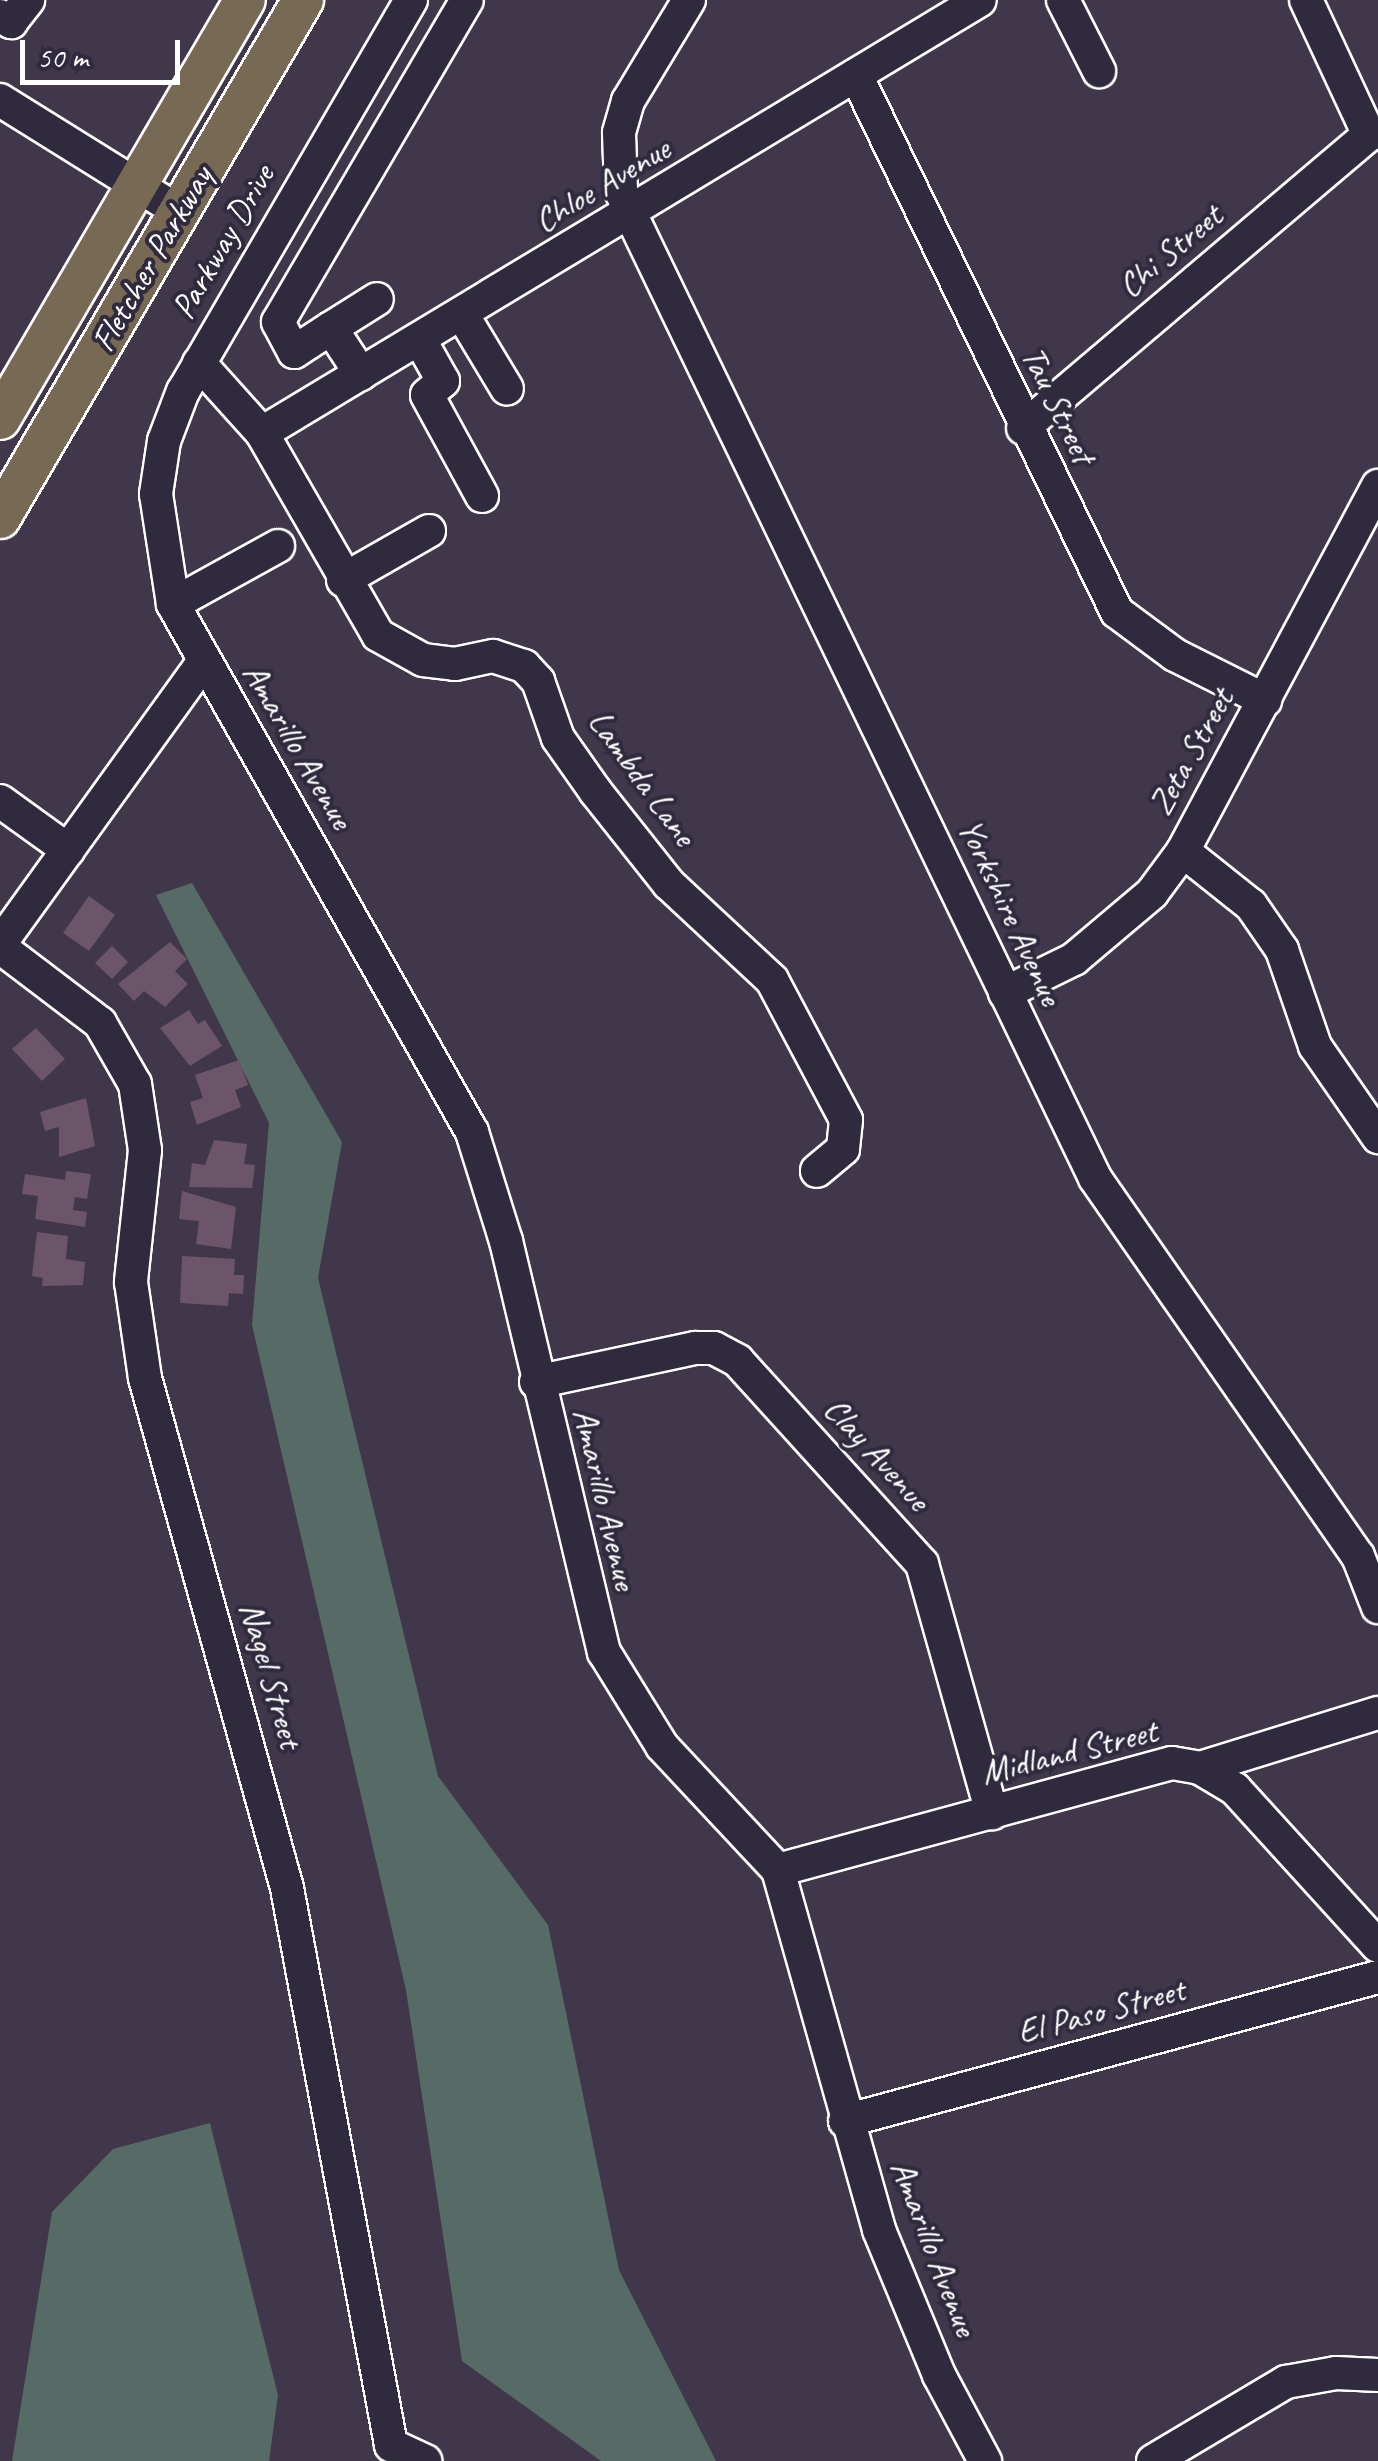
<!DOCTYPE html>
<style>
body{margin:0}
#map{position:relative;width:1378px;height:2461px;overflow:hidden;background:#41374a;font-family:Caveat,sans-serif}
div>[style]{position:absolute}
[style*='--x']{left:calc(var(--x)*1px);top:calc(var(--y)*1px);width:calc(var(--w)*1px);rotate:calc(var(--a)*1deg)}
.green>*{inset:0;background:#566b66}
.building>*{inset:0;background:#6c5568}
.roads{filter:drop-shadow(2px 0 #fff) drop-shadow(-2px 0 #fff) drop-shadow(0 2px #fff) drop-shadow(0 -2px #fff)}
.minor>*{height:32px;margin:-16px;padding:0 16px;transform-origin:16px;border-radius:16px;background:#2f2a3d}
.major>*{height:40px;margin:-20px;padding:0 20px;transform-origin:20px;border-radius:20px;background:#776954}
span{translate:-50% -50%;white-space:nowrap;text-align:center;line-height:1.15;-webkit-text-stroke:8px #2f2a3d;paint-order:stroke}
.street-label{font-size:35px;color:#fff}
.scale{position:absolute;left:20px;top:40px;width:160px;height:45px;box-sizing:border-box;border:5px solid #fff;border-top:0;padding-left:12px;font-size:30px;line-height:35px;white-space:nowrap;color:#fff;-webkit-text-stroke:8px #2f2a3d;paint-order:stroke}
</style>
<div id="map">
<div class="green">
<i style="clip-path:polygon(192px 883px,342px 1142px,318px 1278px,438px 1776px,548px 1925px,619px 2270px,716px 2461px,601px 2461px,462px 2361px,406px 1990px,252px 1325px,269px 1123px,156px 895px)"></i>
<i style="clip-path:polygon(210px 2123px,278px 2395px,269px 2461px,12px 2461px,52px 2212px,113px 2149px)"></i>
</div>
<div class="building">
<i style="clip-path:polygon(89px 896px,115px 915px,89px 951px,63px 933px)"></i>
<i style="clip-path:polygon(170px 942px,187px 959px,175px 971px,188px 984px,165px 1007px,144px 991px,134px 1001px,118px 984px)"></i>
<i style="clip-path:polygon(112px 946px,128px 962px,112px 979px,95px 963px)"></i>
<i style="clip-path:polygon(189px 1010px,198px 1024px,205px 1020px,222px 1046px,190px 1066px,160px 1028px)"></i>
<i style="clip-path:polygon(36px 1028px,65px 1059px,42px 1081px,12px 1049px)"></i>
<i style="clip-path:polygon(239px 1060px,248px 1085px,235px 1090px,241px 1107px,197px 1125px,190px 1102px,203px 1098px,195px 1075px)"></i>
<i style="clip-path:polygon(86px 1098px,95px 1146px,59px 1157px,59px 1127px,45px 1131px,40px 1112px)"></i>
<i style="clip-path:polygon(214px 1140px,247px 1144px,244px 1164px,255px 1165px,252px 1188px,189px 1187px,192px 1163px,205px 1165px)"></i>
<i style="clip-path:polygon(66px 1171px,91px 1174px,87px 1199px,75px 1197px,73px 1210px,87px 1212px,85px 1227px,35px 1219px,38px 1196px,22px 1194px,25px 1174px,65px 1180px)"></i>
<i style="clip-path:polygon(182px 1191px,236px 1207px,231px 1249px,196px 1244px,199px 1221px,179px 1219px)"></i>
<i style="clip-path:polygon(37px 1232px,68px 1236px,66px 1259px,85px 1262px,83px 1285px,42px 1286px,43px 1278px,32px 1276px)"></i>
<i style="clip-path:polygon(182px 1256px,235px 1259px,234px 1275px,244px 1275px,243px 1294px,229px 1293px,228px 1306px,180px 1303px)"></i>
</div>
<div class="roads">
<div class="minor">
<i style="--x:411;--y:0;--w:453;--a:120.2"></i>
<i style="--x:183;--y:391;--w:53;--a:110.8"></i>
<i style="--x:164;--y:441;--w:54;--a:98.6"></i>
<i style="--x:156;--y:494;--w:111;--a:81.2"></i>
<i style="--x:173;--y:604;--w:607;--a:60.48"></i>
<i style="--x:472;--y:1132;--w:114;--a:72.7"></i>
<i style="--x:506;--y:1241;--w:423;--a:76.6"></i>
<i style="--x:604;--y:1652;--w:110;--a:58.3"></i>
<i style="--x:662;--y:1746;--w:170;--a:46.9"></i>
<i style="--x:778;--y:1870;--w:374;--a:74.3"></i>
<i style="--x:879;--y:2230;--w:157;--a:67.5"></i>
<i style="--x:939;--y:2375;--w:98;--a:61.9"></i>
<i style="--x:689;--y:0;--w:118;--a:121.1"></i>
<i style="--x:628;--y:101;--w:33;--a:106"></i>
<i style="--x:619;--y:133;--w:58;--a:88"></i>
<i style="--x:621;--y:191;--w:26;--a:67"></i>
<i style="--x:631;--y:215;--w:1069;--a:64.27"></i>
<i style="--x:1095;--y:1178;--w:460;--a:55.2"></i>
<i style="--x:1358;--y:1556;--w:55;--a:68.6"></i>
<i style="--x:1063;--y:0;--w:80;--a:63.1"></i>
<i style="--x:0;--y:16;--w:13;--a:29"></i>
<i style="--x:11;--y:22;--w:28;--a:-52"></i>
<i style="--x:856;--y:75;--w:597;--a:64.08"></i>
<i style="--x:1117;--y:612;--w:72;--a:36.6"></i>
<i style="--x:1175;--y:655;--w:101;--a:26.6"></i>
<i style="--x:0;--y:100;--w:212;--a:31.9"></i>
<i style="--x:462;--y:314;--w:87;--a:59"></i>
<i style="--x:331;--y:328;--w:54;--a:-32.2"></i>
<i style="--x:420;--y:340;--w:47;--a:60.7"></i>
<i style="--x:443;--y:381;--w:21;--a:139"></i>
<i style="--x:427;--y:395;--w:115;--a:61.4"></i>
<i style="--x:199;--y:363;--w:94;--a:48"></i>
<i style="--x:262;--y:433;--w:233;--a:60.1"></i>
<i style="--x:378;--y:635;--w:51;--a:29.1"></i>
<i style="--x:423;--y:660;--w:32;--a:7"></i>
<i style="--x:455;--y:664;--w:39;--a:-12"></i>
<i style="--x:493;--y:656;--w:33;--a:18"></i>
<i style="--x:524;--y:666;--w:21;--a:47"></i>
<i style="--x:538;--y:681;--w:60;--a:70.7"></i>
<i style="--x:558;--y:738;--w:66;--a:54.9"></i>
<i style="--x:596;--y:792;--w:117;--a:51.6"></i>
<i style="--x:669;--y:884;--w:141;--a:43"></i>
<i style="--x:772;--y:980;--w:158;--a:62.1"></i>
<i style="--x:846;--y:1120;--w:29;--a:96"></i>
<i style="--x:843;--y:1149;--w:34;--a:140"></i>
<i style="--x:361;--y:374;--w:55;--a:-123.1"></i>
<i style="--x:331;--y:328;--w:44;--a:147"></i>
<i style="--x:294;--y:352;--w:34;--a:-118"></i>
<i style="--x:278;--y:322;--w:373;--a:-59.6"></i>
<i style="--x:1023;--y:428;--w:453;--a:-40.3"></i>
<i style="--x:1369;--y:135;--w:149;--a:-115"></i>
<i style="--x:262;--y:433;--w:838;--a:-31.09"></i>
<i style="--x:343;--y:580;--w:99;--a:-29.7"></i>
<i style="--x:173;--y:604;--w:120;--a:-28.9"></i>
<i style="--x:0;--y:801;--w:84;--a:35.8"></i>
<i style="--x:1183;--y:851;--w:87;--a:38.5"></i>
<i style="--x:1251;--y:905;--w:55;--a:55.4"></i>
<i style="--x:1282;--y:950;--w:102;--a:71"></i>
<i style="--x:1315;--y:1046;--w:111;--a:55.3"></i>
<i style="--x:0;--y:944;--w:349;--a:-54.2"></i>
<i style="--x:0;--y:947;--w:126;--a:37.2"></i>
<i style="--x:100;--y:1023;--w:70;--a:60.2"></i>
<i style="--x:135;--y:1084;--w:67;--a:81.4"></i>
<i style="--x:145;--y:1150;--w:133;--a:96.1"></i>
<i style="--x:131;--y:1282;--w:97;--a:81.7"></i>
<i style="--x:145;--y:1378;--w:529;--a:74.44"></i>
<i style="--x:287;--y:1888;--w:567;--a:79.42"></i>
<i style="--x:391;--y:2445;--w:38;--a:25"></i>
<i style="--x:1005;--y:993;--w:77;--a:-26.2"></i>
<i style="--x:1074;--y:959;--w:102;--a:-40.2"></i>
<i style="--x:1152;--y:893;--w:52;--a:-53.6"></i>
<i style="--x:1183;--y:851;--w:414;--a:-61.9"></i>
<i style="--x:536;--y:1382;--w:163;--a:-12.1"></i>
<i style="--x:695;--y:1348;--w:19;--a:0"></i>
<i style="--x:714;--y:1348;--w:27;--a:28"></i>
<i style="--x:738;--y:1361;--w:274;--a:47.8"></i>
<i style="--x:922;--y:1564;--w:259;--a:74.3"></i>
<i style="--x:1200;--y:1768;--w:41;--a:31"></i>
<i style="--x:1235;--y:1789;--w:212;--a:47.7"></i>
<i style="--x:778;--y:1870;--w:408;--a:-15.2"></i>
<i style="--x:1172;--y:1763;--w:28;--a:10"></i>
<i style="--x:1200;--y:1768;--w:186;--a:-17.2"></i>
<i style="--x:845;--y:2121;--w:552;--a:-15.12"></i>
<i style="--x:1153;--y:2461;--w:155;--a:-30.7"></i>
<i style="--x:1286;--y:2382;--w:51;--a:-10.2"></i>
<i style="--x:1336;--y:2373;--w:42;--a:2.7"></i>
</div>
<div class="major">
<i style="--x:0;--y:419;--w:485;--a:-59.7"></i>
<i style="--x:0;--y:518;--w:600;--a:-59.67"></i>
</div>
</div>
<div class="street-label">
<span style="left:602px;top:185px;rotate:-31deg">Chloe Avenue</span>
<span style="left:223px;top:242px;rotate:-60deg">Parkway Drive</span>
<span style="left:1170px;top:251px;rotate:-40deg">Chi Street</span>
<span style="left:152px;top:259px;rotate:-60deg">Fletcher Parkway</span>
<span style="left:1058px;top:405px;rotate:64deg">Tau Street</span>
<span style="left:298px;top:746px;rotate:60deg">Amarillo Avenue</span>
<span style="left:1191px;top:752px;rotate:-61deg">Zeta Street</span>
<span style="left:642px;top:778px;rotate:54deg">Lambda Lane</span>
<span style="left:1010px;top:912px;rotate:65deg">Yorkshire Avenue</span>
<span style="left:877px;top:1454px;rotate:48deg">Clay Avenue</span>
<span style="left:605px;top:1499px;rotate:77deg">Amarillo Avenue</span>
<span style="left:271px;top:1675px;rotate:74deg">Nagel Street</span>
<span style="left:1069px;top:1752px;rotate:-14deg">Midland Street</span>
<span style="left:1101px;top:2011px;rotate:-15deg">El Paso Street</span>
<span style="left:934px;top:2248px;rotate:69deg">Amarillo Avenue</span>
</div>
<div class="scale">50 m</div>
</div>
